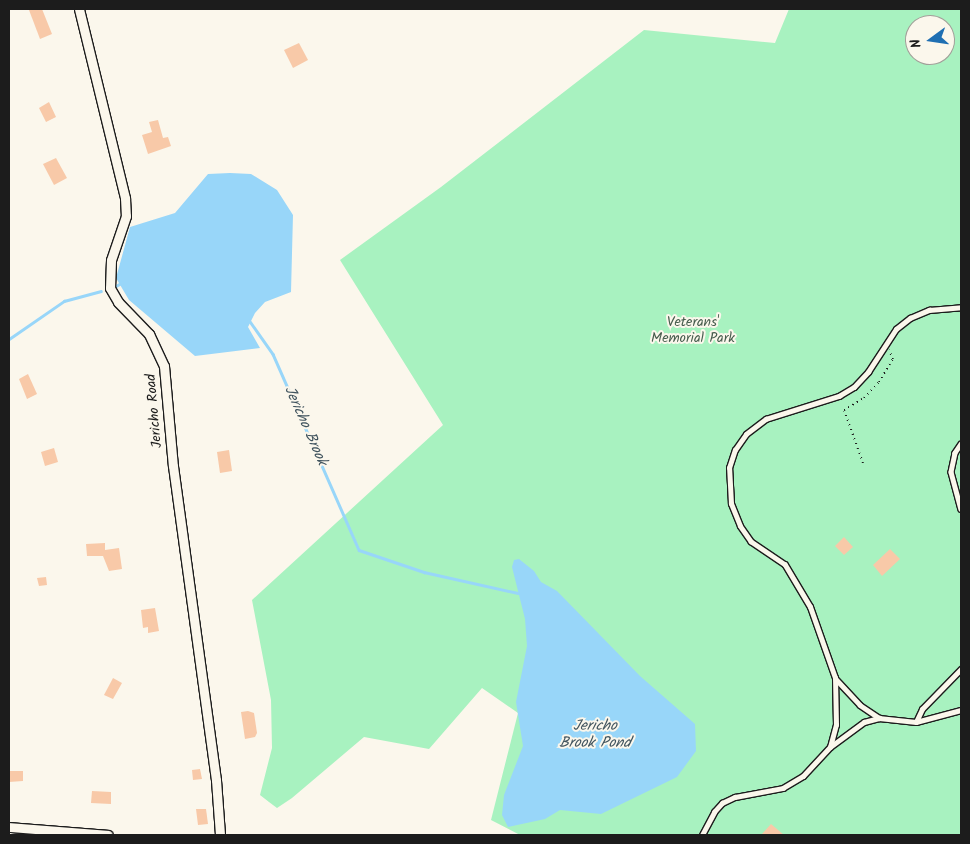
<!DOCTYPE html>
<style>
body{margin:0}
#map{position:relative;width:970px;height:844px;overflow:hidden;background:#fbf7ec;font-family:Kalam,sans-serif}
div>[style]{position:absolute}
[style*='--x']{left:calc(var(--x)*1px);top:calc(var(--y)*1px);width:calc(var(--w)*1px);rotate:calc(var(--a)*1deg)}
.green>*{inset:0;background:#a8f2c0}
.water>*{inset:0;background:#98d6f9}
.stream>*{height:2.5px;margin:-1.25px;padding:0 1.25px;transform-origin:1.25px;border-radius:1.25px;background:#98d6f9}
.building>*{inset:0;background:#f8c9a8}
.path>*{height:2px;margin-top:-1px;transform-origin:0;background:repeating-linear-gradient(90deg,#1c1c1c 0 1px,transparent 0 5px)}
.roads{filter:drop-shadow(1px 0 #1c1c1c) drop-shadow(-1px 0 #1c1c1c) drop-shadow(0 1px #1c1c1c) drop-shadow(0 -1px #1c1c1c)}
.service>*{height:4.5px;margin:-2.25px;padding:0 2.25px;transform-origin:2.25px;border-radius:2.25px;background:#fbf7ec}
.minor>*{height:9px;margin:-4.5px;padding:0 4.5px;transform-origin:4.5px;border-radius:4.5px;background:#fbf7ec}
span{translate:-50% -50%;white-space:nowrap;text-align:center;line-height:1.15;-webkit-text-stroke:4px #fbf7ec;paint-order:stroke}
.park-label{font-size:14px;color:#465c4d}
.street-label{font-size:14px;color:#1c1c1c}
.water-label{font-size:15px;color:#41545e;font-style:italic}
.frame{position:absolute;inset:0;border:10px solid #1c1c1c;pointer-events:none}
.north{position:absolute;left:905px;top:15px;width:50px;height:50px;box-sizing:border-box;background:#fbf7ec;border:1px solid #a29f99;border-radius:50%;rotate:256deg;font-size:14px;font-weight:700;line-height:20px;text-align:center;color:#1c1c1c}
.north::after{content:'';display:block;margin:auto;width:18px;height:22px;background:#1f6fb2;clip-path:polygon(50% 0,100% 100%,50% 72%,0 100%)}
</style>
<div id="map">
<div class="green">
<i style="clip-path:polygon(evenodd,789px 9px,961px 9px,961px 835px,520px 835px,491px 820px,518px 713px,482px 688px,429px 749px,364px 737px,292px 798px,277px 808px,269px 802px,260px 795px,272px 748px,271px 700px,252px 600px,443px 425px,340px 260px,441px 187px,644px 30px,775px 43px,789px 9px,915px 25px,945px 25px,945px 55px,915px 55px,915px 25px)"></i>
</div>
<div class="water">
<i style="clip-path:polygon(230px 173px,251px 174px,277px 190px,293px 215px,291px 292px,265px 302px,255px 313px,248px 327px,260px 348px,195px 356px,129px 300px,116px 278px,130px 227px,175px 213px,208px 174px)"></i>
<i style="clip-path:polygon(519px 559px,534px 571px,541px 582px,557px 591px,640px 676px,695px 724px,696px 751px,677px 777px,601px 814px,560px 810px,545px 819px,508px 827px,502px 815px,504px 795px,523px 746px,516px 702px,527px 646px,525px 619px,512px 567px,514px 560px)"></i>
</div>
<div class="stream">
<i style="--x:116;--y:286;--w:6;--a:-31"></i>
<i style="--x:249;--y:320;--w:42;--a:54.8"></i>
<i style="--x:273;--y:354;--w:214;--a:66.3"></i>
<i style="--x:359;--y:550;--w:69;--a:18.7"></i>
<i style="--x:424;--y:572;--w:96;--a:12.6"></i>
<i style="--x:9;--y:339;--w:67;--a:-34.6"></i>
<i style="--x:64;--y:301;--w:38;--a:-15"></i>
</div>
<div class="building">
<i style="clip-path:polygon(42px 9px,52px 34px,40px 39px,29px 10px)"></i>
<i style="clip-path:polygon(299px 43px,308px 60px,293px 68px,284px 50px)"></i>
<i style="clip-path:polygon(49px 102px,56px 117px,46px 122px,39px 108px)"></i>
<i style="clip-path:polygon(158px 120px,163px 138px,168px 137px,171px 146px,148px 154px,142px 135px,152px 132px,149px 122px)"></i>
<i style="clip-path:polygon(56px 158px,67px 178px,54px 185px,43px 164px)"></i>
<i style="clip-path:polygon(28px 374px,37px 394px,27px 399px,19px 379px)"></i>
<i style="clip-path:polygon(54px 448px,58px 462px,45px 466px,41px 452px)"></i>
<i style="clip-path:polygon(229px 450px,232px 471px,220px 473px,217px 452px)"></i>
<i style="clip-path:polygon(844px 537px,853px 547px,844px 555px,835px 546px)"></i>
<i style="clip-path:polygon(105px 543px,105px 550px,119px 548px,122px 569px,109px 571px,103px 556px,87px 556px,86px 544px)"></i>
<i style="clip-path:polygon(890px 549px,900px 559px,882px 576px,873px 565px)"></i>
<i style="clip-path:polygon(46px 577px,47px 585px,39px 586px,37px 578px)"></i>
<i style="clip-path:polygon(155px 608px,159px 631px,148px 633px,148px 627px,143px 628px,141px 610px)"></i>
<i style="clip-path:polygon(113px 678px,122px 683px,113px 699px,104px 695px)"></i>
<i style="clip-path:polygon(248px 711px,254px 713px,257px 733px,255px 737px,245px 739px,241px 712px)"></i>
<i style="clip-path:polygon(200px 769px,202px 779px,193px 780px,192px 770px)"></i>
<i style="clip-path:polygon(9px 771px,23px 771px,23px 781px,9px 782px)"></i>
<i style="clip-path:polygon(92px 791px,111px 792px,111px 804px,91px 803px)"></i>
<i style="clip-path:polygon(196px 809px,206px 809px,208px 824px,198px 825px)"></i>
<i style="clip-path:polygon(771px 824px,784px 835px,761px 835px)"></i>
</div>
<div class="path">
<i style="--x:863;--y:463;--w:56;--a:-109.7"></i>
<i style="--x:844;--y:410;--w:23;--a:-31"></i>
<i style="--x:864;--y:398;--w:22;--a:-47"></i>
<i style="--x:879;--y:382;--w:27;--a:-59"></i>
<i style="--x:893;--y:359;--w:10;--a:-114"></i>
</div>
<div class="roads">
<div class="service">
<i style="--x:961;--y:444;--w:11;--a:124"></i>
<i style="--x:955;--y:453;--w:19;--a:102"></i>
<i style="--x:951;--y:472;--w:38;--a:75"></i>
<i style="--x:836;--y:679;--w:35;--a:47"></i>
<i style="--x:860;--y:705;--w:23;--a:34"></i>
<i style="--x:916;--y:722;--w:14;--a:-65"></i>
<i style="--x:922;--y:709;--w:56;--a:-45.7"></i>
<i style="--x:830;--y:747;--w:23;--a:-75"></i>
<i style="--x:836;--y:725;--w:47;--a:-91.2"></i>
<i style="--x:835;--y:678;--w:75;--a:-109.4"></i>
<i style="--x:810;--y:607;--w:49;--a:-120.8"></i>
<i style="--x:785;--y:565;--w:41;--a:-145.9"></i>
<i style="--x:751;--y:542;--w:19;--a:-125"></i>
<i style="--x:740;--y:526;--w:24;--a:-112"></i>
<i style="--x:731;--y:504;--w:36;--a:-93"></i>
<i style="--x:729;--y:468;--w:19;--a:-72"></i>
<i style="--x:735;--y:450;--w:19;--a:-55"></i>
<i style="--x:746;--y:434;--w:25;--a:-37"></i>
<i style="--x:766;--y:419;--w:77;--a:-17.5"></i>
<i style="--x:839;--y:396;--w:17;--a:-31"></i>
<i style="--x:854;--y:387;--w:21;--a:-47"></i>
<i style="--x:868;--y:372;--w:51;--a:-56.9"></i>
<i style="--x:896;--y:329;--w:18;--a:-38"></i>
<i style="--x:910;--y:318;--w:21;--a:-23"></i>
<i style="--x:929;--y:310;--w:32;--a:-5"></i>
<i style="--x:702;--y:835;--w:26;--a:-62"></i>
<i style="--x:714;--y:812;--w:12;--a:-48"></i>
<i style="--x:722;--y:803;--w:14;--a:-25"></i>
<i style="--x:735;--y:797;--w:49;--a:-10.6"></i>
<i style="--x:783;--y:788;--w:23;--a:-31"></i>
<i style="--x:803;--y:776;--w:40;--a:-47"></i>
<i style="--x:830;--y:747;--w:42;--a:-36.3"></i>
<i style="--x:864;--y:722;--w:16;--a:-15"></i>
<i style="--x:879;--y:718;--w:37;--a:6"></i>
<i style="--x:916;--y:722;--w:47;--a:-14.9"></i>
</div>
<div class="minor">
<i style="--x:79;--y:9;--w:195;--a:76.3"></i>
<i style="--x:125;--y:198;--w:18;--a:87"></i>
<i style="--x:126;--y:216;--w:46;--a:108.8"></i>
<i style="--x:111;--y:260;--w:28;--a:92"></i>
<i style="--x:110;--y:288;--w:16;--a:60"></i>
<i style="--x:118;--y:302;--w:45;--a:45.9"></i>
<i style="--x:149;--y:334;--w:35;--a:65"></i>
<i style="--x:164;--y:366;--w:100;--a:84.9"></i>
<i style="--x:173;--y:466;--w:317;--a:82.2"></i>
<i style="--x:216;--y:780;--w:55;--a:85.8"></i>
<i style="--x:9;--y:827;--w:99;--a:4.6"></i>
</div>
</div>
<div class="park-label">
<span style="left:693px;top:330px">Veterans'<br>Memorial Park</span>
</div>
<div class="street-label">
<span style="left:154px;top:411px;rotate:-95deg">Jericho Road</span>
</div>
<div class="water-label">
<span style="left:305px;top:426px;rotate:66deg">Jericho Brook</span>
<span style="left:595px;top:735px">Jericho<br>Brook Pond</span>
</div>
<div class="frame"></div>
<div class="north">N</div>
</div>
